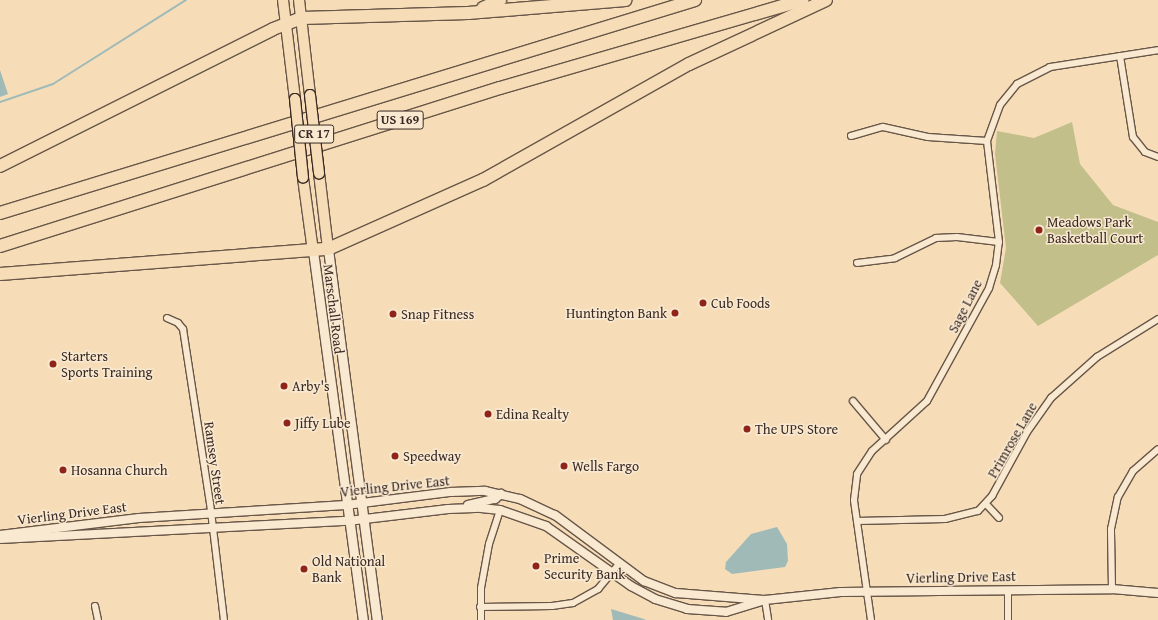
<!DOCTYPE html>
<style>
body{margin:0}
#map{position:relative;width:1158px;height:620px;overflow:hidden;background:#f6ddb8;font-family:"Gentium Book Plus",serif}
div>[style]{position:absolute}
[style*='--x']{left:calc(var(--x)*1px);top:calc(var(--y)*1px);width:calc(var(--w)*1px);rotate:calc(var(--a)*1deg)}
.green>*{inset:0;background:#c2bf8a}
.water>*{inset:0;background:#a0bab8}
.stream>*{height:2px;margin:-1px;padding:0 1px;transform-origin:1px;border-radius:1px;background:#a0bab8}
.roads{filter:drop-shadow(1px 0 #685648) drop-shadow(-1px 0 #685648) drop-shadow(0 1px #685648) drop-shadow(0 -1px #685648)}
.minor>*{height:6px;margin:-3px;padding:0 3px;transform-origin:3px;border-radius:3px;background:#f9e9d1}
.tertiary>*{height:8px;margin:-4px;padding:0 4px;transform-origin:4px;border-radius:4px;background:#f9e9d1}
.secondary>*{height:9px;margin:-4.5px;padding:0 4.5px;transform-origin:4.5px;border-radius:4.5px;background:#f9e9d1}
.trunk>*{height:10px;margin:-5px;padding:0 5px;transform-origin:5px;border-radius:5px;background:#f6ddb8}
.motorway>*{height:12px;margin:-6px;padding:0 6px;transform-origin:6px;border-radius:6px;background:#f6ddb8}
.bridges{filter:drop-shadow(1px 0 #392923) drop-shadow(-1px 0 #392923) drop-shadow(0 1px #392923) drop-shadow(0 -1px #392923)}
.trunk-bridge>*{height:10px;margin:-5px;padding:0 5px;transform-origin:5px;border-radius:5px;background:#f6ddb8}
.dots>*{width:11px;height:11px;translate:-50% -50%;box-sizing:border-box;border:2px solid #f9e9d1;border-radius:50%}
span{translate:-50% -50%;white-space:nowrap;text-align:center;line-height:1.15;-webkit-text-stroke:3px #f9e9d1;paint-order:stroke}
.shield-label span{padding:1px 3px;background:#f9e9d1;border:1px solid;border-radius:3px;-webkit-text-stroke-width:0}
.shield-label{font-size:13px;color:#392923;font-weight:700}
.poi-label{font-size:14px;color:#392923}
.left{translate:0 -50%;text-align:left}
.right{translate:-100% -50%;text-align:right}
.street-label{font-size:14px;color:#392923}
</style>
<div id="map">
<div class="green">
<i style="clip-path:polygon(1072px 122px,1080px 164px,1113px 205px,1158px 222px,1158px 255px,1038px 326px,1000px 283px,1006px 248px,995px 154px,997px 131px,1034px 138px)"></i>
</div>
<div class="water">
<i style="clip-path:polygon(0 70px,8px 94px,0 97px)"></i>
<i style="clip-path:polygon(777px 527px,787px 544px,788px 561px,785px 567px,732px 574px,725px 569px,726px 562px,751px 534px)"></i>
<i style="clip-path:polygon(611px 609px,644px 619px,646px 620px,613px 620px)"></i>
</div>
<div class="stream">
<i style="--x:0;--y:102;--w:56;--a:-18.8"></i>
<i style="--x:53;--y:84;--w:157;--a:-32.3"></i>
</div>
<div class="roads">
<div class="minor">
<i style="--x:1120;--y:56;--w:82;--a:80.9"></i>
<i style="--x:1133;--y:137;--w:19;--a:51"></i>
<i style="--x:1145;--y:152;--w:14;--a:21"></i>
<i style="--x:851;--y:136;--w:33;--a:-16"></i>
<i style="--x:883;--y:127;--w:46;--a:12.5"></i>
<i style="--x:928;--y:137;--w:59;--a:3.9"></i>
<i style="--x:857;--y:263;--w:38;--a:-7"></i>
<i style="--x:895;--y:258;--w:46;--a:-26"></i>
<i style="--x:936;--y:238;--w:21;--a:-3"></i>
<i style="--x:957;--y:237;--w:42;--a:6.8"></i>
<i style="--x:167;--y:318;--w:12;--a:24"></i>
<i style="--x:178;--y:323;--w:8;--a:50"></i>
<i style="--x:183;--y:329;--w:176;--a:81.2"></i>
<i style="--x:210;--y:503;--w:118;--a:83.2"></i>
<i style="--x:853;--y:401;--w:51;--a:49.8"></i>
<i style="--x:986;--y:504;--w:19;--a:47"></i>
<i style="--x:857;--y:521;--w:88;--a:-1.3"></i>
<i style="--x:945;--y:519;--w:34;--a:-14"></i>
<i style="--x:978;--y:511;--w:21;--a:-47"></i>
<i style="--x:992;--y:496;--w:73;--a:-61.3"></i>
<i style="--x:1027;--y:432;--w:42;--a:-54.8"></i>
<i style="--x:1051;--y:398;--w:62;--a:-41.7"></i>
<i style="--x:1097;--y:357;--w:72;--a:-31.9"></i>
<i style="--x:1112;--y:589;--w:60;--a:-91"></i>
<i style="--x:1111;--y:529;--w:33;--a:-78"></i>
<i style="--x:1118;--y:497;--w:30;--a:-60"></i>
<i style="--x:1133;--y:471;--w:33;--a:-41"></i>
<i style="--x:1008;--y:590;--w:30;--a:90"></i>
<i style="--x:765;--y:600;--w:20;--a:81"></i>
<i style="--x:95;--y:606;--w:14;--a:78"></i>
<i style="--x:480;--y:607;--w:72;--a:-0.8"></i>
<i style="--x:552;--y:606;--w:21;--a:-8"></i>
<i style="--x:573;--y:603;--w:29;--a:-29"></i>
<i style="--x:598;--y:589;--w:34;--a:-50"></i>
<i style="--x:481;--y:620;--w:32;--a:-90"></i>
<i style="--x:481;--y:588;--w:45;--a:-79.7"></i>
<i style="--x:489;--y:544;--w:36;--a:-72"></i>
<i style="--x:871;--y:620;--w:121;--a:-98.1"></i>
<i style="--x:854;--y:500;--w:26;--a:-83"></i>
<i style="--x:857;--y:474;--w:27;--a:-57"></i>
<i style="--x:872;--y:451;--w:74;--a:-42.3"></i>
<i style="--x:927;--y:401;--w:129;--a:-61.2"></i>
<i style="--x:989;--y:288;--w:24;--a:-73"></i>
<i style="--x:996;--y:265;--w:23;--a:-83"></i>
<i style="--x:999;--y:242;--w:102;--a:-96.8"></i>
<i style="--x:987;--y:141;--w:38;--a:-70"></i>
<i style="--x:1000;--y:105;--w:27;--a:-51"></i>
<i style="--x:1017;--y:84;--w:37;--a:-27"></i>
<i style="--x:1050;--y:67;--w:109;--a:-8.9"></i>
</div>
<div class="tertiary">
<i style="--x:468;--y:505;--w:28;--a:-13"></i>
<i style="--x:495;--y:499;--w:8;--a:-40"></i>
<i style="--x:0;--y:535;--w:140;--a:-7"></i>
<i style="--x:139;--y:518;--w:207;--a:-3.6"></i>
<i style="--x:346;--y:505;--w:106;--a:-7.1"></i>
<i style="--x:451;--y:492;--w:34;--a:-2"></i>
<i style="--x:485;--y:491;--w:36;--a:13"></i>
<i style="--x:520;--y:499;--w:38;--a:25"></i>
<i style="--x:555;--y:515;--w:111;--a:36.6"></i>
<i style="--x:644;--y:581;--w:34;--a:21"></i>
<i style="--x:676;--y:593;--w:88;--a:4.5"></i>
<i style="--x:0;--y:539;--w:348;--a:-3"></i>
<i style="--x:348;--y:521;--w:101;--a:-6.8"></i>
<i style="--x:448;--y:509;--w:33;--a:-2"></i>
<i style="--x:481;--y:508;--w:19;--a:6"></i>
<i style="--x:500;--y:510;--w:49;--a:19.2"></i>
<i style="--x:546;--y:526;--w:104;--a:35.2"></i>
<i style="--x:631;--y:586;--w:27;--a:28"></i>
<i style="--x:655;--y:599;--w:34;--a:17"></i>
<i style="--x:687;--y:609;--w:39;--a:4"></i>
<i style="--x:726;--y:612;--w:41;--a:-17.1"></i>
<i style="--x:765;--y:600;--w:76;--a:-6"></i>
<i style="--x:841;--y:592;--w:271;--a:-0.6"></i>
<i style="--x:1112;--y:589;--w:46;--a:5"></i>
</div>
<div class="secondary">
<i style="--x:328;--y:249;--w:374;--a:82.5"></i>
<i style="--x:313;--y:251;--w:372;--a:82.3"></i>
</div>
<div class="trunk">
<i style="--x:283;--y:0;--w:100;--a:83.1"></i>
<i style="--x:299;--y:0;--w:96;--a:83.4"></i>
<i style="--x:319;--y:173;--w:77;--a:83.2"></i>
<i style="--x:303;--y:178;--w:74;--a:82.2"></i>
</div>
<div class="motorway">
<i style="--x:483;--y:8;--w:19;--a:-25"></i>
<i style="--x:0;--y:166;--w:305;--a:-26.6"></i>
<i style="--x:273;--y:29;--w:31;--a:-21"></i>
<i style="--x:302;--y:18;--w:166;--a:-1.7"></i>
<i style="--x:468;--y:13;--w:158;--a:-4.7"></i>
<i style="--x:0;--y:213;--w:727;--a:-17.04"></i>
<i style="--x:0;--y:246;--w:524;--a:-17.54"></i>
<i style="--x:500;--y:88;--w:315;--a:-16.2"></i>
<i style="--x:0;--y:274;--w:329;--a:-4.4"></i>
<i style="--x:328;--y:249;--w:170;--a:-24"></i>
<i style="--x:483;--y:180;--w:236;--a:-29.4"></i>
<i style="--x:689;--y:64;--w:151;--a:-25"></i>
</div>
</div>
<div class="bridges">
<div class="trunk-bridge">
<i style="--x:310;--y:95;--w:79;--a:83.4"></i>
<i style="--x:295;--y:99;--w:79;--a:84.2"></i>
</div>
</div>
<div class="dots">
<i style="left:1039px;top:230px;background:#8f2418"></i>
<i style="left:703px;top:303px;background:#8f2418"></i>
<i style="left:675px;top:313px;background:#8f2418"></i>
<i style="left:393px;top:314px;background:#8f2418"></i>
<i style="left:53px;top:364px;background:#8f2418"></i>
<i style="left:284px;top:386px;background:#8f2418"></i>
<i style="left:488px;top:414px;background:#8f2418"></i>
<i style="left:287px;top:423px;background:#8f2418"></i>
<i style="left:747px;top:429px;background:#8f2418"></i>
<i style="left:395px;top:456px;background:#8f2418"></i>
<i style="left:564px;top:466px;background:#8f2418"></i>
<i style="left:63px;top:470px;background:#8f2418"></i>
<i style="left:536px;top:566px;background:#8f2418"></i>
<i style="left:304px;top:569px;background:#8f2418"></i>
</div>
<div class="shield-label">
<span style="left:400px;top:120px">US 169</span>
<span style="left:314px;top:134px">CR 17</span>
</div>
<div class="poi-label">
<span class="left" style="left:1047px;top:230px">Meadows Park<br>Basketball Court</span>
<span class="left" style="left:711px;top:303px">Cub Foods</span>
<span class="right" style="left:667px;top:313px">Huntington Bank</span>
<span class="left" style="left:401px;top:314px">Snap Fitness</span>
<span class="left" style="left:61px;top:364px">Starters<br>Sports Training</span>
<span class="left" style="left:292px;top:386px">Arby's</span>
<span class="left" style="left:496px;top:414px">Edina Realty</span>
<span class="left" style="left:295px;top:423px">Jiffy Lube</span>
<span class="left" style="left:755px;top:429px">The UPS Store</span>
<span class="left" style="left:403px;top:456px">Speedway</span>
<span class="left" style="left:572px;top:466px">Wells Fargo</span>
<span class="left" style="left:71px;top:470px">Hosanna Church</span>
<span class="left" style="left:544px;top:566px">Prime<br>Security Bank</span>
<span class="left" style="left:312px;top:569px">Old National<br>Bank</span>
</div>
<div class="street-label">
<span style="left:965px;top:306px;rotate:-63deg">Sage Lane</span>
<span style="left:334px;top:309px;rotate:83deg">Marschall Road</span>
<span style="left:1012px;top:440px;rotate:-60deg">Primrose Lane</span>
<span style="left:215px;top:463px;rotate:82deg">Ramsey Street</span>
<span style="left:395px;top:486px;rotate:-6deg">Vierling Drive East</span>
<span style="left:72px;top:513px;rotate:-7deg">Vierling Drive East</span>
<span style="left:961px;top:577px;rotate:-1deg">Vierling Drive East</span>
</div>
</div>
